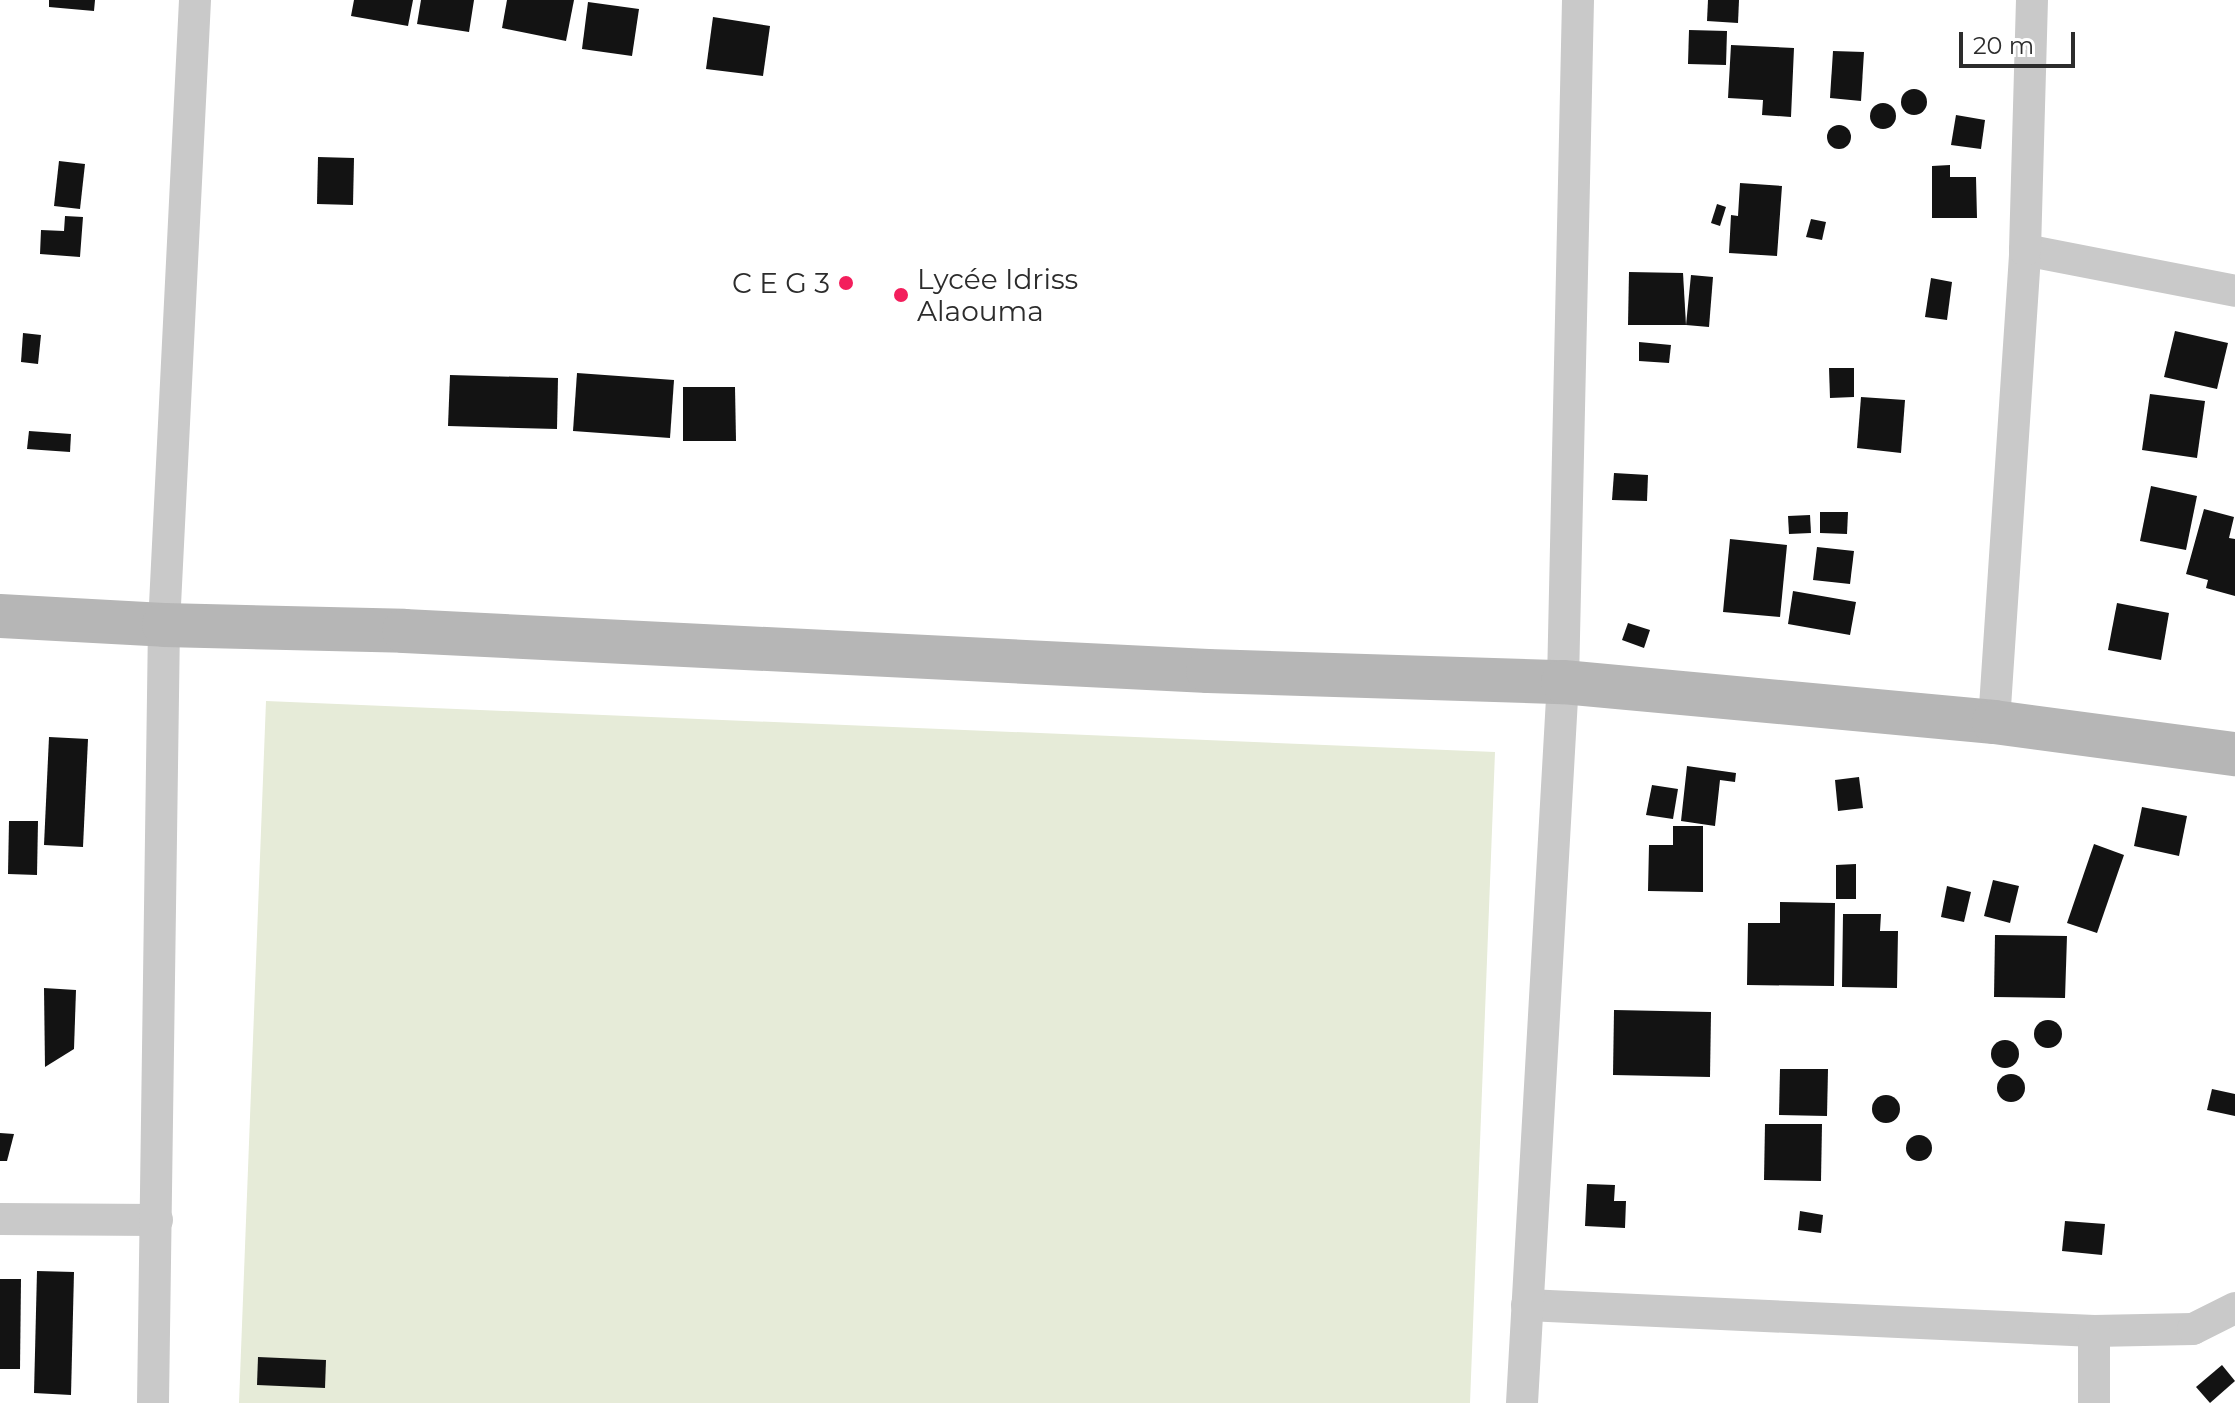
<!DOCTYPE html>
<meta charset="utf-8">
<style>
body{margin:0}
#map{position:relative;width:2235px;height:1403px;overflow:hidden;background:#fff;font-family:Montserrat,sans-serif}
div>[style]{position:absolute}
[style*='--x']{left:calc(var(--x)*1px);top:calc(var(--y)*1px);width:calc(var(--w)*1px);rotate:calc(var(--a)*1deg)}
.green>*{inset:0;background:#e6ebd8}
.building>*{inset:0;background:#131313}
.round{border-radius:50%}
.street>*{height:32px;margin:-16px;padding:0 16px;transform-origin:16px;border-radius:16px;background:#c9c9c9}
.secondary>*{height:44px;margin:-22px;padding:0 22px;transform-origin:22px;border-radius:22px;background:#b6b6b6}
.dots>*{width:22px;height:22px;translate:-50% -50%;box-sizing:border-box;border:4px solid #fff;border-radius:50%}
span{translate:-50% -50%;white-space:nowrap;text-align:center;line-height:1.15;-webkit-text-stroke:8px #fff;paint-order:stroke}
.poi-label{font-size:28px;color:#2c2c2c}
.left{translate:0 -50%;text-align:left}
.right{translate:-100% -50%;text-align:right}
.scale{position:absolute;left:1959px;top:32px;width:116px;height:36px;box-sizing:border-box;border:4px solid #2c2c2c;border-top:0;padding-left:10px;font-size:24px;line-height:28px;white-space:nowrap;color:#2c2c2c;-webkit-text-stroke:6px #fff;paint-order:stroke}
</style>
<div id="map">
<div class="green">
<i style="clip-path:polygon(266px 701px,1495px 752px,1470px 1403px,239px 1403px)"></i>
</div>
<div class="building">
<i style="clip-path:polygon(49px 0,95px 0,94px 11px,49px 7px)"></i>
<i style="clip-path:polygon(354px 0,413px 0,408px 26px,351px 16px)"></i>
<i style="clip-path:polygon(421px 0,474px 0,469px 32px,417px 24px)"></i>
<i style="clip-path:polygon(507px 0,574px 0,566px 41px,502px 28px)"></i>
<i style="clip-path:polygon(1708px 0,1739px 0,1738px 23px,1707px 21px)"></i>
<i style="clip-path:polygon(588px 2px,639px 9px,632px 56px,582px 49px)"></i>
<i style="clip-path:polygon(713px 17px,770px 26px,763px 76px,706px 69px)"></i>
<i style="clip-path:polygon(1689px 30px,1727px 31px,1726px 65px,1688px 64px)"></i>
<i style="clip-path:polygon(1731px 45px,1794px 48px,1791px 117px,1762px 115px,1763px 100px,1728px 98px)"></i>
<i style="clip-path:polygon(1833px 51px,1864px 52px,1861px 101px,1830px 98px)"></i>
<i class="round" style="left:1901px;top:89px;width:26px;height:26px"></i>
<i class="round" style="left:1870px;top:103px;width:26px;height:26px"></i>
<i style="clip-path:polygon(1956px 115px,1985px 120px,1981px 149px,1951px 145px)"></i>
<i class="round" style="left:1827px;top:125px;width:24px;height:24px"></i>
<i style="clip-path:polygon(318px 157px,354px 158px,353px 205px,317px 204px)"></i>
<i style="clip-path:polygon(59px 161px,85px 164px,80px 209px,54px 206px)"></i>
<i style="clip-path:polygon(1950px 165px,1950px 177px,1976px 177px,1977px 218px,1932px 218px,1932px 166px)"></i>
<i style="clip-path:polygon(1740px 183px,1782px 186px,1777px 256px,1729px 253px,1731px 215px,1738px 216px)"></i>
<i style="clip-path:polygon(1717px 204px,1726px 207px,1720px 226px,1711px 223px)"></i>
<i style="clip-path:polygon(65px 216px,83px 217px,80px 257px,40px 254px,41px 230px,64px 231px)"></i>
<i style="clip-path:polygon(1811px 219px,1826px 222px,1822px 240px,1806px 237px)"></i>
<i style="clip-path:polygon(1629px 272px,1683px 273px,1686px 325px,1628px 325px)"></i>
<i style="clip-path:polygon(1691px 275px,1713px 277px,1709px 327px,1686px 325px)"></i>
<i style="clip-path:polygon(1931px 278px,1952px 282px,1947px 320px,1925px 317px)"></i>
<i style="clip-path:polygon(2175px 331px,2228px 343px,2217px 389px,2164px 377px)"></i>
<i style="clip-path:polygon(23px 333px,41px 335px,38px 364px,21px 362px)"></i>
<i style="clip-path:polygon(1639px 342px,1671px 345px,1669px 363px,1639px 361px)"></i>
<i style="clip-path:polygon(1829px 368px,1854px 368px,1854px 397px,1830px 398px)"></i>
<i style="clip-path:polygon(577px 373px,674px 380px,670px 438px,573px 431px)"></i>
<i style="clip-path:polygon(450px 375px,558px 378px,557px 429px,448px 426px)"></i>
<i style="clip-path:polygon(683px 387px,735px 387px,736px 441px,683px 441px)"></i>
<i style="clip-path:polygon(2150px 394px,2205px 401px,2197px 458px,2142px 450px)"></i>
<i style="clip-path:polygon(1861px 397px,1905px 400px,1901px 453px,1857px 448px)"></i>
<i style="clip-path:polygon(29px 431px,71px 434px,70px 452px,27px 449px)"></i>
<i style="clip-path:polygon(1614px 473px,1648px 475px,1647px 501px,1612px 500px)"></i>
<i style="clip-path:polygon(2151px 486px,2197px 496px,2186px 550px,2140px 541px)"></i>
<i style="clip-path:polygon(2204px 509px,2234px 517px,2229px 538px,2235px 539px,2235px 596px,2206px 588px,2208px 580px,2186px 574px)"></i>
<i style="clip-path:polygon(1820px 512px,1848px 512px,1847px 534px,1820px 533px)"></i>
<i style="clip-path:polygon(1810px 515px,1811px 533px,1789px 534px,1788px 516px)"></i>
<i style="clip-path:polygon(1730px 539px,1787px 545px,1780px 617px,1723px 612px)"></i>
<i style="clip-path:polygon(1817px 547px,1854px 551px,1850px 584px,1813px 580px)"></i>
<i style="clip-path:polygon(1793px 591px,1856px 602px,1850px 635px,1788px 624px)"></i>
<i style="clip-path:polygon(2117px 603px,2169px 613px,2161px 660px,2108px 650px)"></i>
<i style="clip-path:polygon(1628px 623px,1650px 630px,1644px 648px,1622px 640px)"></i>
<i style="clip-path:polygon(49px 737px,88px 739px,83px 847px,44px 845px)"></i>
<i style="clip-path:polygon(1687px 766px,1736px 773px,1735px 782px,1720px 780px,1715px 826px,1681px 821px)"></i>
<i style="clip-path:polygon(1859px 777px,1863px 808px,1838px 811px,1835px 780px)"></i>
<i style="clip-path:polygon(1652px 785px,1678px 789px,1673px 819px,1646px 815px)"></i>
<i style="clip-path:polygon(2142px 807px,2187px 816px,2179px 856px,2134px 846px)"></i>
<i style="clip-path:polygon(9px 821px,38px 821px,37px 875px,8px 874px)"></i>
<i style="clip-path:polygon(1673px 826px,1703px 826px,1703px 892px,1648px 891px,1649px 845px,1673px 845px)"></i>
<i style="clip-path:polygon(2094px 844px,2124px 855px,2097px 933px,2067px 923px)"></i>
<i style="clip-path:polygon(1856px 864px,1856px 899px,1836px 899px,1836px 865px)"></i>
<i style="clip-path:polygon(1993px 880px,2019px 886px,2010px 923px,1984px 916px)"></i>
<i style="clip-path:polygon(1947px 886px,1971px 892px,1964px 922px,1941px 917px)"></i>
<i style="clip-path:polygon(1780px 902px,1835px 903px,1834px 986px,1747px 985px,1748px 923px,1780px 923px)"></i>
<i style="clip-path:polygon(1843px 914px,1881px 914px,1880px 931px,1898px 931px,1897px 988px,1842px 987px)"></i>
<i style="clip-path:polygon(1995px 935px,2067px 936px,2065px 998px,1994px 997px)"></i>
<i style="clip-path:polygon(44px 988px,76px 990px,74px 1049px,45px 1067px)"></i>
<i style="clip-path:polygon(1614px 1010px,1711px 1012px,1710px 1077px,1613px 1075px)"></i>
<i class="round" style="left:2034px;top:1020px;width:28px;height:28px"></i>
<i class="round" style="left:1991px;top:1040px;width:28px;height:28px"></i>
<i style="clip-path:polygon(1780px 1069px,1828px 1069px,1827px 1116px,1779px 1115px)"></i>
<i class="round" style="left:1997px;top:1074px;width:28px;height:28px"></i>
<i style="clip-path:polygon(2212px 1089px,2235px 1094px,2235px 1116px,2207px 1110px)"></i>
<i class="round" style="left:1872px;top:1095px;width:28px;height:28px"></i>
<i style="clip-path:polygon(1765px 1124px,1822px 1124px,1821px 1181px,1764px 1180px)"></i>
<i style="clip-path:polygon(0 1133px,14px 1134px,7px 1161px,0 1161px)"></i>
<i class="round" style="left:1906px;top:1135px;width:26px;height:26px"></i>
<i style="clip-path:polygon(1587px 1184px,1615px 1185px,1614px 1201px,1626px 1201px,1625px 1228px,1585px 1226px)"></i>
<i style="clip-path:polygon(1800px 1211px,1823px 1215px,1821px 1233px,1798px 1230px)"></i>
<i style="clip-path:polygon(2065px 1221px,2105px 1224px,2102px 1255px,2062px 1251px)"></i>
<i style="clip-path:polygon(37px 1271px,74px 1272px,71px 1395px,34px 1393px)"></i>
<i style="clip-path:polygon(0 1279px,21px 1279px,20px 1369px,0 1369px)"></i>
<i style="clip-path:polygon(258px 1357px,326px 1360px,325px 1388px,257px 1385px)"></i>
<i style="clip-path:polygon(2222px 1365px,2235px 1381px,2210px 1403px,2196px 1387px)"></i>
</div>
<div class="street">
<i style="--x:2025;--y:250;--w:214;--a:11"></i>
<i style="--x:1994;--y:722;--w:473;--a:-86.2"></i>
<i style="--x:2025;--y:250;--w:250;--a:-88.4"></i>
<i style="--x:0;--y:1219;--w:157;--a:0.4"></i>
<i style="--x:1527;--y:1305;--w:568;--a:2.63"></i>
<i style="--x:2094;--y:1331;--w:99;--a:-1.2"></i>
<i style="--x:2193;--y:1329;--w:47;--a:-26.6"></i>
<i style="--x:153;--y:1403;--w:778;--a:-89.19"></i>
<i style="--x:164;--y:625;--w:626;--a:-87.16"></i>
<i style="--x:1522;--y:1403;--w:722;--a:-86.75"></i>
<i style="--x:1563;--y:682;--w:682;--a:-88.74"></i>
<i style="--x:2094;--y:1403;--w:72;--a:-90"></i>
</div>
<div class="secondary">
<i style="--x:0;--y:616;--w:164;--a:3.1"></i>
<i style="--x:164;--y:625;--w:240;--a:1.4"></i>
<i style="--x:404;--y:631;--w:805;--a:2.85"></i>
<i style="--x:1208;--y:671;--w:355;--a:1.8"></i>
<i style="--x:1563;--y:682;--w:433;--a:5.3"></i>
<i style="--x:1994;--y:722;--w:243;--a:7.6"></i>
</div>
<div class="dots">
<i style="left:846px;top:283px;background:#f31e5c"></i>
<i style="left:901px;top:295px;background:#f31e5c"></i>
</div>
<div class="poi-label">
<span class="left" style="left:917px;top:295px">Lycée Idriss<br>Alaouma</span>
<span class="right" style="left:830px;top:283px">C E G 3</span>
</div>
<div class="scale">20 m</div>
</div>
